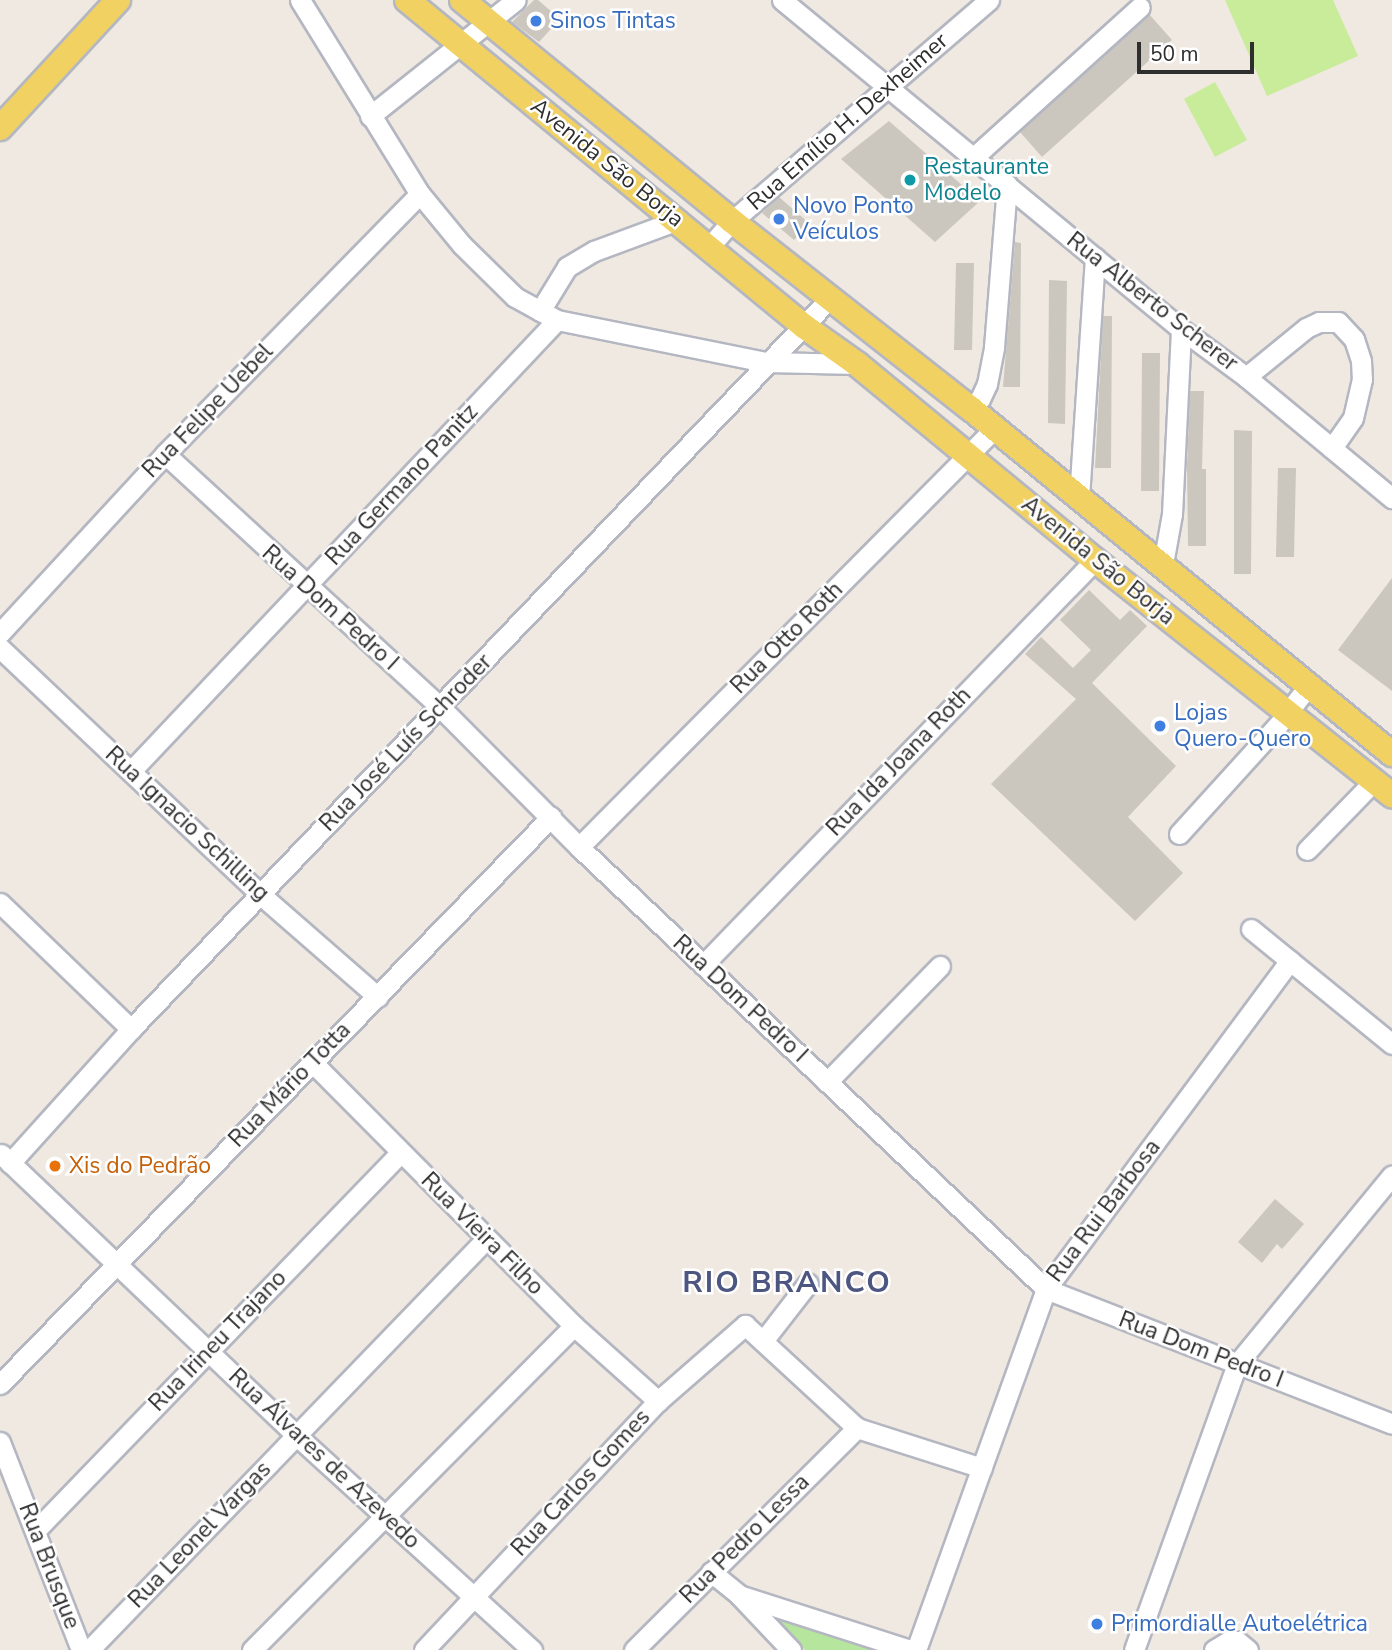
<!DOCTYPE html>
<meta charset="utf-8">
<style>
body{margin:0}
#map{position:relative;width:1392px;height:1650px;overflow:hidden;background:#efe9e1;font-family:"Nunito Sans",sans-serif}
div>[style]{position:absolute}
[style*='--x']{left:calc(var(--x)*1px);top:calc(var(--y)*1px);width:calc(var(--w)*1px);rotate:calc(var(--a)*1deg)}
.green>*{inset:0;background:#b6e59e}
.pitch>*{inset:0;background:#c9ec9a}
.building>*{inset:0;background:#cbc7bf}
.roads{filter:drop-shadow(2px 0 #b4b7c1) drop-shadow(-2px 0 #b4b7c1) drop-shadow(0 2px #b4b7c1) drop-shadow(0 -2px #b4b7c1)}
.minor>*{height:19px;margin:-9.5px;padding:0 9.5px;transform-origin:9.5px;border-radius:9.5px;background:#fff}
.major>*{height:24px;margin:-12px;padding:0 12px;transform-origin:12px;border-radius:12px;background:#f2d163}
.dots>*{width:19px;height:19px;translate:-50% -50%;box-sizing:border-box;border:4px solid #fff;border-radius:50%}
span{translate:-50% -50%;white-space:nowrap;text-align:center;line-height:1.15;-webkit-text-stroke:5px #fff;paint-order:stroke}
.shop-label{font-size:23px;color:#366cbe}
.left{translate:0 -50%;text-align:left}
.street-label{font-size:23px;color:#2e2e2e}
.culture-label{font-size:23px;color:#0d838f}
.food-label{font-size:23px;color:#c56008}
.district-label{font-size:30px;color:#4d5680;font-weight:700;letter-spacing:2px}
.scale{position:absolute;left:1137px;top:42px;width:117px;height:32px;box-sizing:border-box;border:4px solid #2e2e2e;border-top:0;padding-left:9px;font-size:21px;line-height:24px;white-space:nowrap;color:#2e2e2e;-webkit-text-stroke:5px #fff;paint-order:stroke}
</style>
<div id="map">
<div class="green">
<i style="clip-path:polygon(767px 1610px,877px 1650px,805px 1650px)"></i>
</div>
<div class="pitch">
<i style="clip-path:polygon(1225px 0,1333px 0,1358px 56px,1267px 96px)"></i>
<i style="clip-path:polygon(1215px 82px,1247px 140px,1215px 157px,1184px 99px)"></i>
</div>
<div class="building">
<i style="clip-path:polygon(534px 0,538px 0,560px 19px,539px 42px,512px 22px)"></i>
<i style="clip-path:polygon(1149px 14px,1172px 40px,1042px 157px,1020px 132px)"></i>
<i style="clip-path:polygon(889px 121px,980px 201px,935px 242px,841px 159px)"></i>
<i style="clip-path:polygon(779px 197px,810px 224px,794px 240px,762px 213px)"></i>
<i style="clip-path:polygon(1015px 242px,1021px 243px,1020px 387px,1003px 387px)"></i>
<i style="clip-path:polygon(956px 263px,974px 263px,972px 350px,954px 350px)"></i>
<i style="clip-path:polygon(1049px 280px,1067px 281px,1065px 424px,1048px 423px)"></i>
<i style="clip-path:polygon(1103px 316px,1112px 316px,1111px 468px,1095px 468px)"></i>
<i style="clip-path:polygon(1142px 353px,1160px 353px,1159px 491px,1141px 491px)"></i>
<i style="clip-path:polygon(1190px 391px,1204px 391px,1202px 469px,1206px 469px,1206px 546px,1188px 546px,1187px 466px)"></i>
<i style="clip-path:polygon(1234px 430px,1252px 431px,1251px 574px,1234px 574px)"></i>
<i style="clip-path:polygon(1278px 468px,1296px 468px,1294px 557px,1276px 557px)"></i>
<i style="clip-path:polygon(1392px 578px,1392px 691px,1338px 650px)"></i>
<i style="clip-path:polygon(1089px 590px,1120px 620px,1130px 610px,1147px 626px,1092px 683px,1176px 766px,1128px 817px,1183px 873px,1135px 921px,991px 784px,1076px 699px,1025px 654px,1041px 637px,1073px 668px,1091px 650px,1060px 620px)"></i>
<i style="clip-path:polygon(1275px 1199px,1304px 1224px,1282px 1249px,1277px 1244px,1262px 1263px,1238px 1242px)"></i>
</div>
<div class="roads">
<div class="minor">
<i style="--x:300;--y:0;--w:228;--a:58.3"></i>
<i style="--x:420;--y:194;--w:66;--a:50.5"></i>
<i style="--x:462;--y:245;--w:74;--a:44.5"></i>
<i style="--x:515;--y:297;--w:48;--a:28.7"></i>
<i style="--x:557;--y:320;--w:213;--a:11.4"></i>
<i style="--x:766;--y:362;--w:91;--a:1.3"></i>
<i style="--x:782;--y:0;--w:517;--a:39.51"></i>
<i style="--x:1181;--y:329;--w:81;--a:36.4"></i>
<i style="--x:1246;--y:377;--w:190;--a:39.7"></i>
<i style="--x:370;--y:116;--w:186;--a:-38.5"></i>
<i style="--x:975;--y:156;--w:222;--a:-42.1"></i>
<i style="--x:710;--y:246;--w:33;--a:-49"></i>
<i style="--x:732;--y:221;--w:339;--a:-40.7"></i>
<i style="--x:540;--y:311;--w:52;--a:-58.5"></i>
<i style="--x:567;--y:267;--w:31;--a:-31"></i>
<i style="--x:594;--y:251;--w:90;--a:-20.3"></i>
<i style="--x:1246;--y:377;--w:77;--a:-39.2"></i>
<i style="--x:1306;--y:328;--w:14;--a:-25"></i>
<i style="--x:1319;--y:322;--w:19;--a:0"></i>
<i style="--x:1338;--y:322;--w:23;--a:47"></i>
<i style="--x:1354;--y:339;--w:23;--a:72"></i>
<i style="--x:1361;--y:361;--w:18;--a:87"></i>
<i style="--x:1362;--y:379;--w:40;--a:103"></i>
<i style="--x:1353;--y:418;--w:37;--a:125"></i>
<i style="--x:970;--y:408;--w:13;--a:-42"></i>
<i style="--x:980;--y:399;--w:17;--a:-65"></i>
<i style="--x:987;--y:384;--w:38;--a:-79"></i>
<i style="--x:994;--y:347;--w:163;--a:-85.4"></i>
<i style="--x:165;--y:454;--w:375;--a:42.6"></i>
<i style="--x:441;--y:708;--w:196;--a:45.2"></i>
<i style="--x:579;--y:847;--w:643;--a:43.42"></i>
<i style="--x:1046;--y:1289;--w:371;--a:21.3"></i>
<i style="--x:1079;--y:498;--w:241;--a:-86.2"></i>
<i style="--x:1163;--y:564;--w:51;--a:-79.8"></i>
<i style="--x:1172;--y:514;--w:185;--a:-87.2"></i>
<i style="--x:0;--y:633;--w:243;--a:-47.3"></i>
<i style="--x:165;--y:454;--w:364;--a:-45.6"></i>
<i style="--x:0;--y:648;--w:359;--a:43.4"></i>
<i style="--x:261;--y:895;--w:155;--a:41.1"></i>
<i style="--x:131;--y:771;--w:620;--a:-46.63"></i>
<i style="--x:1179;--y:834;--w:147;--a:-47.8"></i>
<i style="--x:1278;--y:725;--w:51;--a:-52.2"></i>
<i style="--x:579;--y:847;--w:589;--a:-45.21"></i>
<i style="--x:1307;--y:850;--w:96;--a:-45.8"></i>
<i style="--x:0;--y:903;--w:182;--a:43.9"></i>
<i style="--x:1251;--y:929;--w:182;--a:39.2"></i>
<i style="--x:703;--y:965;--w:564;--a:-45.93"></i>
<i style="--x:311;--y:1061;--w:373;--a:45.2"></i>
<i style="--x:574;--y:1326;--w:113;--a:41.8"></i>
<i style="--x:827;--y:1082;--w:162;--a:-45.8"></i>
<i style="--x:1;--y:1154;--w:409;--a:43.6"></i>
<i style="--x:297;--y:1436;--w:318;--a:42.3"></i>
<i style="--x:10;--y:1163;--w:181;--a:-47.9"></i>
<i style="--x:131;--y:1029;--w:1011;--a:-46.28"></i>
<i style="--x:763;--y:1341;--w:73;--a:-52.2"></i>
<i style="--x:0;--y:1384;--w:791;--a:-45.82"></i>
<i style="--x:0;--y:1442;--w:223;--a:68.7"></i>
<i style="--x:36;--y:1530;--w:525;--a:-46"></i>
<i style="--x:711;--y:1572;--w:36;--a:39"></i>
<i style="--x:739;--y:1595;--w:76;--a:46.6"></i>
<i style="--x:739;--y:1595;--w:180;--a:17.8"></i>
<i style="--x:89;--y:1650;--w:571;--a:-45.99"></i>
<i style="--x:252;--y:1650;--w:457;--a:-45.2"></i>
<i style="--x:424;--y:1650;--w:342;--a:-46.8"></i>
<i style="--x:658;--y:1401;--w:116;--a:-41.1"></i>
<i style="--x:745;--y:1325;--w:152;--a:42.6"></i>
<i style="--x:857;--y:1428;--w:131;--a:17.7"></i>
<i style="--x:634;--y:1650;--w:315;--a:-44.9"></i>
<i style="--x:916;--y:1650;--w:384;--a:-70.2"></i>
<i style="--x:1046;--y:1289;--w:409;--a:-53.4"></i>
<i style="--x:1134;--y:1650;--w:304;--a:-70.2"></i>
<i style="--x:1237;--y:1364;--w:244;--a:-50.6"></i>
<i style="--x:1214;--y:1650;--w:17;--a:-31"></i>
<i style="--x:1229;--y:1641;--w:8;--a:0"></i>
<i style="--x:1237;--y:1641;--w:14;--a:39"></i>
</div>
<div class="major">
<i style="--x:407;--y:0;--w:515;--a:39.41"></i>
<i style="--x:805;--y:327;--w:64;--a:35.4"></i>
<i style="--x:857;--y:364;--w:308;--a:39.5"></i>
<i style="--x:1095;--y:560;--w:379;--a:38.4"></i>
<i style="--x:462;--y:0;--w:349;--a:39.3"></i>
<i style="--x:732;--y:221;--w:303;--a:38.2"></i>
<i style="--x:970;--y:408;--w:546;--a:39.35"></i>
<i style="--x:0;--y:128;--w:174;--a:-47.3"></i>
</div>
</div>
<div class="dots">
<i style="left:536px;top:21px;background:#3f7fe0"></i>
<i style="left:910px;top:180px;background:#0f9aa8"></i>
<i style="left:779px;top:219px;background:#3f7fe0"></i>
<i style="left:1160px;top:726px;background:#3f7fe0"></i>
<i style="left:55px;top:1166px;background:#e8710a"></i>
<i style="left:1097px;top:1624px;background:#3f7fe0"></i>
</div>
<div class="shop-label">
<span class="left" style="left:550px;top:21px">Sinos Tintas</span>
<span class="left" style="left:793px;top:219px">Novo Ponto<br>Veículos</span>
<span class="left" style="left:1174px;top:726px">Lojas<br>Quero-Quero</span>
<span class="left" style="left:1111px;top:1624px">Primordialle Autoelétrica</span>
</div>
<div class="street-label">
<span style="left:848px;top:122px;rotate:-41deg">Rua Emílio H. Dexheimer</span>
<span style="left:607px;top:163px;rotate:39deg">Avenida São Borja</span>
<span style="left:1152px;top:302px;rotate:38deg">Rua Alberto Scherer</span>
<span style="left:208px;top:411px;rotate:-46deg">Rua Felipe Uebel</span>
<span style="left:402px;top:485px;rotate:-47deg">Rua Germano Panitz</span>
<span style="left:1098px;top:561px;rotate:39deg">Avenida São Borja</span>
<span style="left:330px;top:608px;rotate:42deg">Rua Dom Pedro I</span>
<span style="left:787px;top:638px;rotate:-45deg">Rua Otto Roth</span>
<span style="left:406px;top:743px;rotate:-46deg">Rua José Luís Schroder</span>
<span style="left:899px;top:762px;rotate:-46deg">Rua Ida Joana Roth</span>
<span style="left:187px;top:824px;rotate:43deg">Rua Ignacio Schilling</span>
<span style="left:740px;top:999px;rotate:43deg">Rua Dom Pedro I</span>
<span style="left:290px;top:1085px;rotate:-46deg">Rua Mário Totta</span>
<span style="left:1104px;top:1211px;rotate:-53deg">Rua Rui Barbosa</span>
<span style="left:482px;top:1234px;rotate:45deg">Rua Vieira Filho</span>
<span style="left:218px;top:1341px;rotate:-46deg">Rua Irineu Trajano</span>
<span style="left:1201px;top:1350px;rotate:21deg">Rua Dom Pedro I</span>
<span style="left:324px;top:1459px;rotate:43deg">Rua Álvares de Azevedo</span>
<span style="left:581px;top:1483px;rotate:-47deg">Rua Carlos Gomes</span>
<span style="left:200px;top:1535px;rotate:-46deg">Rua Leonel Vargas</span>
<span style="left:745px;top:1539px;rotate:-45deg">Rua Pedro Lessa</span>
<span style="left:49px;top:1566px;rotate:69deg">Rua Brusque</span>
</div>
<div class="culture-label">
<span class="left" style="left:924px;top:180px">Restaurante<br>Modelo</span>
</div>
<div class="food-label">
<span class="left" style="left:69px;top:1166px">Xis do Pedrão</span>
</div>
<div class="district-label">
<span style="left:787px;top:1283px">RIO BRANCO</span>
</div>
<div class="scale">50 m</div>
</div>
